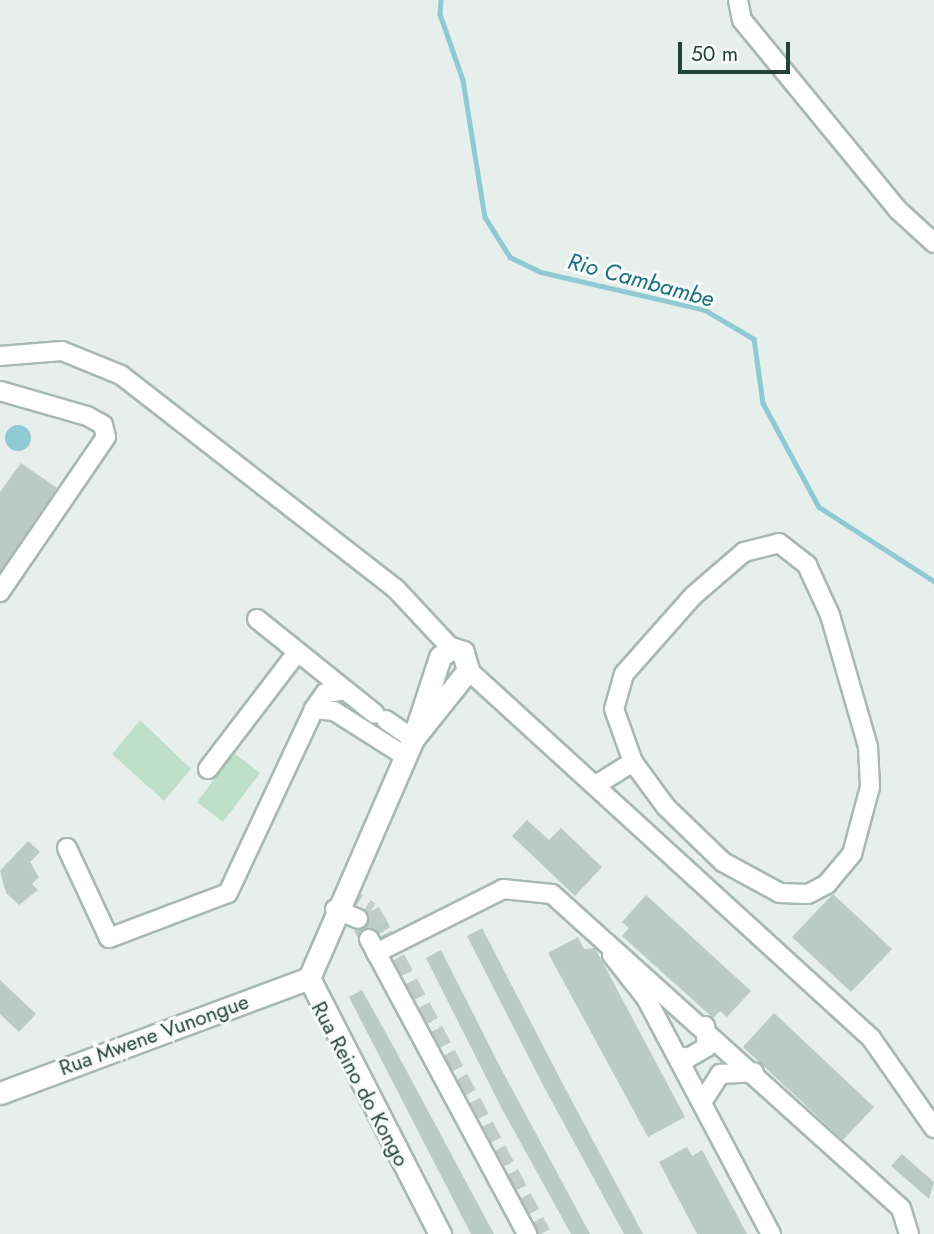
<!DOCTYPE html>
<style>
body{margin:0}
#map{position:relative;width:934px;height:1234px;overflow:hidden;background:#e6efeb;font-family:Jost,sans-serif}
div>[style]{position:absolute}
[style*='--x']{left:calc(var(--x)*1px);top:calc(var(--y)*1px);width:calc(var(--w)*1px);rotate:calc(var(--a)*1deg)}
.green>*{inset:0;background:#bfe0c8}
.water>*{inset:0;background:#8ec9d4}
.round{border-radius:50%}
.stream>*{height:4.5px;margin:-2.25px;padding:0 2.25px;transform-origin:2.25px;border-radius:2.25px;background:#8ec9d4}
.building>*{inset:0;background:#bbcac4}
.minor-tunnel>*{height:18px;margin-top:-9px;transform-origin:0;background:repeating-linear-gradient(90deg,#bfccc8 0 18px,transparent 0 27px)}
.roads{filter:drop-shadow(2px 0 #a8b8b2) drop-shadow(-2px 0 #a8b8b2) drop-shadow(0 2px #a8b8b2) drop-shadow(0 -2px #a8b8b2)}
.minor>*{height:18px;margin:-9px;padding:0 9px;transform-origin:9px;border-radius:9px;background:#fff}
.tertiary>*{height:21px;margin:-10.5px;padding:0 10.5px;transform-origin:10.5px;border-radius:10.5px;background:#fff}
span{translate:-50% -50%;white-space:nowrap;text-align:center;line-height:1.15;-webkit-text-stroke:6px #f7fbf9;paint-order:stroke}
.street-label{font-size:21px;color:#24423a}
.water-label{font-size:23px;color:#1c6f80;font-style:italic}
.scale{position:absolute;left:678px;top:42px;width:112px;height:32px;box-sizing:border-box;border:4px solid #24423a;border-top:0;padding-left:9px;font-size:21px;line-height:24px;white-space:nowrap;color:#24423a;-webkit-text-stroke:5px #f7fbf9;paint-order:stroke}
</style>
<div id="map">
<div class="green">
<i style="clip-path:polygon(140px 720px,191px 769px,164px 801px,112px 754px)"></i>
<i style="clip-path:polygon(234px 753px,260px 773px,223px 822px,197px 802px)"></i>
</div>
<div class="water">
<i class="round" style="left:5px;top:425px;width:26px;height:26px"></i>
</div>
<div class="stream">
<i style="--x:441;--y:0;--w:14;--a:94"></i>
<i style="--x:440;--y:14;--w:70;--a:70.8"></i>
<i style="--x:463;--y:80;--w:139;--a:80.9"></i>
<i style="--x:485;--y:217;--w:47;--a:58"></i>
<i style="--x:510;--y:257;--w:34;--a:26"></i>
<i style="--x:541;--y:272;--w:168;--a:13"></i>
<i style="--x:705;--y:310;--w:57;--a:30.6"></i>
<i style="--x:754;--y:339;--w:65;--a:82"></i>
<i style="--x:763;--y:403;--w:118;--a:61.7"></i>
<i style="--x:819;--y:507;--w:137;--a:32.8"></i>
</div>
<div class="building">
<i style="clip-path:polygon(21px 463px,57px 488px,0 572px,0 492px)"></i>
<i style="clip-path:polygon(527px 820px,549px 840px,561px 828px,602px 867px,575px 896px,512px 836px)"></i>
<i style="clip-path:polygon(28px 841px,40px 852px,30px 862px,39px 877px,32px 884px,38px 890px,19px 905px,6px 893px,0 871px)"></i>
<i style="clip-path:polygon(833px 894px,892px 949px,851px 992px,792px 937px)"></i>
<i style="clip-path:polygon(646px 895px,751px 991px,727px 1017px,720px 1011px,713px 1018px,622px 936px,629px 928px,622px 922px)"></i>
<i style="clip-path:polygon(384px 915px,390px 927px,379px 934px,364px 929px,358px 938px,354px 931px)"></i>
<i style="clip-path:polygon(482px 928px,566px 1090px,643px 1234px,624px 1234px,544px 1087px,467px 936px)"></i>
<i style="clip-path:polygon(578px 937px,584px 949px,595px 948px,685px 1117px,648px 1137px,548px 953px)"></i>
<i style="clip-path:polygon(441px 950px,497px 1061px,590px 1234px,571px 1234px,502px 1109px,426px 958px)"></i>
<i style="clip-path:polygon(0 980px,36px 1014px,19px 1032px,0 1014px)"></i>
<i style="clip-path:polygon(362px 990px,397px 1053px,494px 1234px,471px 1234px,349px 997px)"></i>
<i style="clip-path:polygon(774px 1013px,874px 1107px,843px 1140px,743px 1047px)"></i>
<i style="clip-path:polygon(687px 1147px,692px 1156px,702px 1150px,747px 1234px,697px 1234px,659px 1162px)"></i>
<i style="clip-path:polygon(902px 1154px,934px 1182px,929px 1199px,891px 1166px)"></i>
</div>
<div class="minor-tunnel">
<i style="--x:343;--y:893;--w:33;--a:33"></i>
<i style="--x:371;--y:911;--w:365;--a:62.1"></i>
</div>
<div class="roads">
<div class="minor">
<i style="--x:738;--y:0;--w:20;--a:79"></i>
<i style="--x:742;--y:20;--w:246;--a:50.6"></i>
<i style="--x:898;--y:210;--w:49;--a:42.5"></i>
<i style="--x:0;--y:356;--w:62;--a:-4.6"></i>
<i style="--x:62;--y:351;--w:64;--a:22.1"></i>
<i style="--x:121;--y:375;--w:347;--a:37.9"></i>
<i style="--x:395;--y:588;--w:82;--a:47"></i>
<i style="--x:0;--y:391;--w:91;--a:16"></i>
<i style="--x:87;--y:416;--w:18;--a:29"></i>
<i style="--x:103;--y:425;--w:12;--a:76"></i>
<i style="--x:106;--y:437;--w:188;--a:124.4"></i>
<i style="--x:779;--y:543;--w:36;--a:38"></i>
<i style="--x:807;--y:565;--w:55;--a:65.3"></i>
<i style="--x:830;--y:615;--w:137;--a:73.9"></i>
<i style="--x:868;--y:747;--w:40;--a:87.1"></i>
<i style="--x:870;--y:787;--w:69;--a:105"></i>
<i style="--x:852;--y:854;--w:39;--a:130"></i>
<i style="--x:827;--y:884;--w:21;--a:152"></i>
<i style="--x:808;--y:894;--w:28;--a:-178"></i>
<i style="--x:780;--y:893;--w:65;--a:-151.5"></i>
<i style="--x:723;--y:862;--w:79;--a:-136"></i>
<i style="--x:666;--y:807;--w:56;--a:-126.3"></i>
<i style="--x:633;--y:762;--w:56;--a:-109.7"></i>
<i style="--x:614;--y:709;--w:36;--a:-74"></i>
<i style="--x:624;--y:674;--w:104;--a:-48.5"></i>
<i style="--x:693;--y:596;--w:67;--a:-40.8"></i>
<i style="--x:744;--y:552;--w:36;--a:-14"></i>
<i style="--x:257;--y:619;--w:151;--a:38.8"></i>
<i style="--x:468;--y:670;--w:546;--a:42.4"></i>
<i style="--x:871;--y:1038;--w:110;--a:55"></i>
<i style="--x:314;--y:709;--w:20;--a:6"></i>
<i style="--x:334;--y:711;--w:84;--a:32.4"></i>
<i style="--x:386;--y:720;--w:33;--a:35"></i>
<i style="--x:208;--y:769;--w:145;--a:-52.6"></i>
<i style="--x:596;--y:785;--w:44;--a:-31.9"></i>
<i style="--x:67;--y:848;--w:99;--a:65"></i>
<i style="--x:109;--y:938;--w:127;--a:-20.7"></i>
<i style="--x:228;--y:893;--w:203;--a:-64.9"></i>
<i style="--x:314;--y:709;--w:19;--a:-55"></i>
<i style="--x:325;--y:693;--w:17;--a:-7"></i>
<i style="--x:335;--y:909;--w:25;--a:23"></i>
<i style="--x:369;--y:939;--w:335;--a:61.8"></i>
<i style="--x:376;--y:953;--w:142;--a:-26.7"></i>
<i style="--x:503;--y:889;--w:49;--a:5.8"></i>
<i style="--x:552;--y:894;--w:469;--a:42"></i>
<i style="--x:901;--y:1208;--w:27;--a:73"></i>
<i style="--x:612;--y:955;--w:55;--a:51.7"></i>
<i style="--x:646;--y:998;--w:267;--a:62.1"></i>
<i style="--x:678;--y:1056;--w:10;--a:11"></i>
<i style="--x:688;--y:1058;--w:22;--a:-30"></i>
<i style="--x:707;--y:1047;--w:21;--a:-95"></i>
<i style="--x:704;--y:1099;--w:30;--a:-57"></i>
<i style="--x:720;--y:1074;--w:34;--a:-3"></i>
</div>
<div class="tertiary">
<i style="--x:413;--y:739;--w:88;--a:-51.4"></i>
<i style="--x:468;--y:670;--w:19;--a:-106"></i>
<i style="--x:463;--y:652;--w:13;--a:-162"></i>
<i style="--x:451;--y:648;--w:14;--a:141"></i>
<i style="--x:440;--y:657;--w:86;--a:108.2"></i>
<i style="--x:413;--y:739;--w:261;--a:113.5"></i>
<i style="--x:309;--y:978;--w:288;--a:62.9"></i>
<i style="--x:0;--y:1093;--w:330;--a:-20.4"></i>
</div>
</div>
<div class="street-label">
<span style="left:154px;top:1035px;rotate:-20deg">Rua Mwene Vunongue</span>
<span style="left:360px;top:1084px;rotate:62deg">Rua Reino do Kongo</span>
</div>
<div class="water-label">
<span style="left:641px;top:280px;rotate:15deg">Rio Cambambe</span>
</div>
<div class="scale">50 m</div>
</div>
